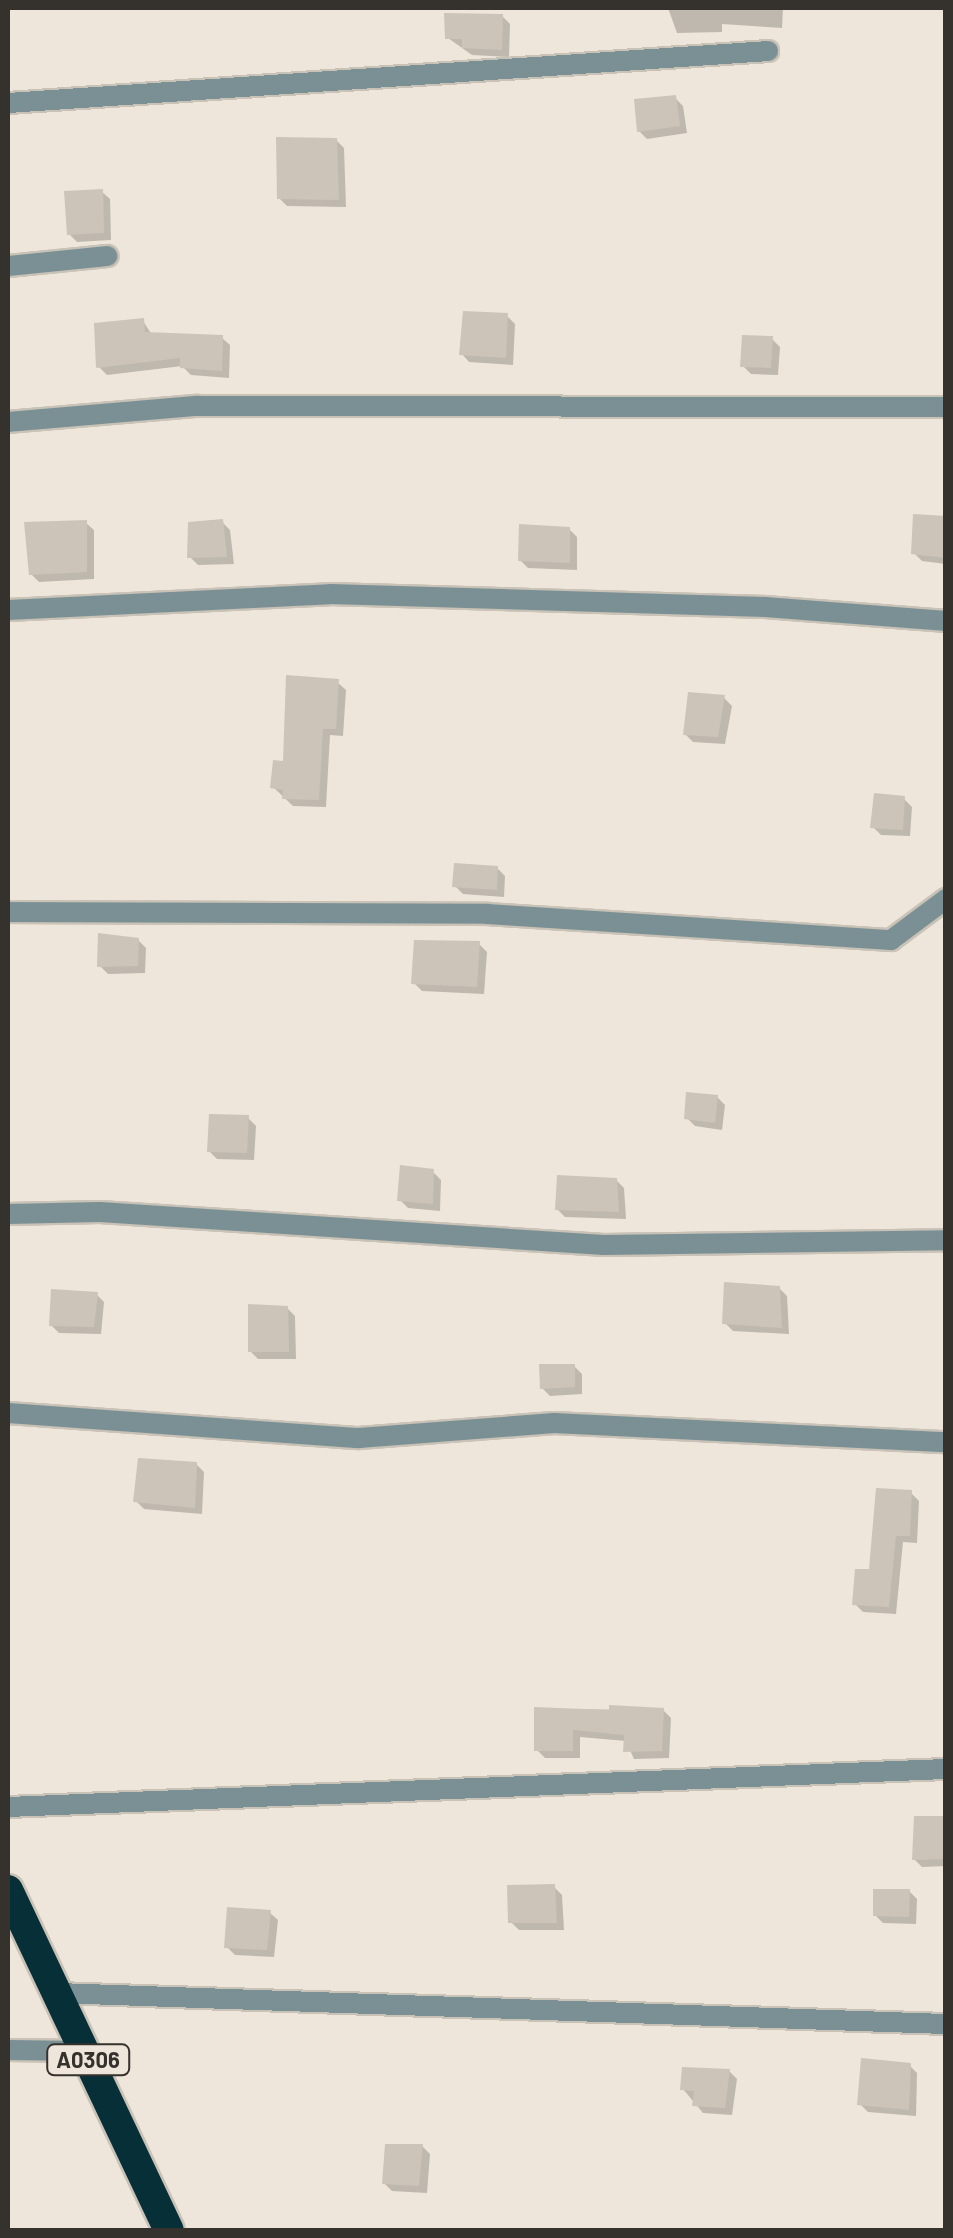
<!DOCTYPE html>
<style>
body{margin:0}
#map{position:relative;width:953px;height:2238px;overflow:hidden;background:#eee6da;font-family:Barlow,sans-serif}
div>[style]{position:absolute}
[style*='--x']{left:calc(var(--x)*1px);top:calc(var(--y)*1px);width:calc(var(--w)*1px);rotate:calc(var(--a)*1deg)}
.shadow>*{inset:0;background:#0003}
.building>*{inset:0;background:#ccc4b9}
.roads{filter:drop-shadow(2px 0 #c9c2b7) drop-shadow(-2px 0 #c9c2b7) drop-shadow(0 2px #c9c2b7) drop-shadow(0 -2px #c9c2b7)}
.street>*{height:20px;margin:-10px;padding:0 10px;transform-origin:10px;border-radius:10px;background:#7b9095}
.highway>*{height:30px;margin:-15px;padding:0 15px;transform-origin:15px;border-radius:15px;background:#072f37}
span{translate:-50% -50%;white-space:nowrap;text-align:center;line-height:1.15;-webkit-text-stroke:9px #eee6da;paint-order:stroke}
.shield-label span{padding:2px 8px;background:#eee6da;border:2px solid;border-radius:8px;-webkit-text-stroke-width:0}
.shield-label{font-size:22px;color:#35322d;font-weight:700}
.frame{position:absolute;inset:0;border:10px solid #35322d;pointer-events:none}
</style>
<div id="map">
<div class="shadow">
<i style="clip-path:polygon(668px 8px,783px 8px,782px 28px,722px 24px,722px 32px,677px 33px)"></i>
<i style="clip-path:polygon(502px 16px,510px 24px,509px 57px,472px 55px,448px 38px)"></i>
<i style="clip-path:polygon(675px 98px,683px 106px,687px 133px,647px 139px,639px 131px)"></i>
<i style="clip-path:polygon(336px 140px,344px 148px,346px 207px,287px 206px,279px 198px)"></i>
<i style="clip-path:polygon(102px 192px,110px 199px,111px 240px,77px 242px,69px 234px)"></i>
<i style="clip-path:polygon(507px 316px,515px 324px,513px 365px,469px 362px,462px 354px)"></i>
<i style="clip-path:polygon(143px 321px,152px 335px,222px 338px,230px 345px,229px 378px,191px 375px,182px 366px,107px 375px,99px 367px)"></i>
<i style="clip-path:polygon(772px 339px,780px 347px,778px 375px,751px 374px,743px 366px)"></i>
<i style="clip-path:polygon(946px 519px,946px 564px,922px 561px,914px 553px)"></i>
<i style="clip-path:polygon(222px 522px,230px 530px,234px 564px,198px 565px,190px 557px)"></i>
<i style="clip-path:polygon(86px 523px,94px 530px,94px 579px,39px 582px,31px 574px)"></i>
<i style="clip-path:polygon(569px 529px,577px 537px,577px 570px,528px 568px,520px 560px)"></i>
<i style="clip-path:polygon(337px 682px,346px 690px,343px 736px,330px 735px,326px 807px,293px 806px,273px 787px)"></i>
<i style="clip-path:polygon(724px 698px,732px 706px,725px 744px,693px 742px,685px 734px)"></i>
<i style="clip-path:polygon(904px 799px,912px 807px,910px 836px,881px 835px,873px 827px)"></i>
<i style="clip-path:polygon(497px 868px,505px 876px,504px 897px,463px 894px,455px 886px)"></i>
<i style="clip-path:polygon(138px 940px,146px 948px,145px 973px,108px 974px,100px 966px)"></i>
<i style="clip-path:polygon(479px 944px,487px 952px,484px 994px,422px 991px,414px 983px)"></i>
<i style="clip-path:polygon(717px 1097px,725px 1105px,722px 1130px,695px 1126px,687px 1118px)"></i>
<i style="clip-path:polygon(248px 1118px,256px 1126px,254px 1160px,217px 1159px,209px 1151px)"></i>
<i style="clip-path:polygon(433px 1172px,441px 1180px,440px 1211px,408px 1208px,400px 1200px)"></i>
<i style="clip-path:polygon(616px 1180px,624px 1188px,626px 1219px,565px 1217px,557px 1209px)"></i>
<i style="clip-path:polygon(779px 1288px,787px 1296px,789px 1334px,733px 1331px,725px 1323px)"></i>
<i style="clip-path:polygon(96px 1294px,104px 1302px,101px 1334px,59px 1333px,51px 1325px)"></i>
<i style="clip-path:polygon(287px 1308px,295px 1316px,296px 1359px,258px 1359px,250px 1351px)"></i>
<i style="clip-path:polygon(574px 1366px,582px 1374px,582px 1394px,550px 1396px,542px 1388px)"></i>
<i style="clip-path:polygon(196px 1464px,204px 1472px,202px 1514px,144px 1509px,136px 1501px)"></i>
<i style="clip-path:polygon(911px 1493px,919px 1501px,917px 1543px,903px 1542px,896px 1614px,863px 1612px,855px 1604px)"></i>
<i style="clip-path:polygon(537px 1709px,663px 1710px,671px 1718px,669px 1758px,634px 1759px,626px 1741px,580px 1737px,580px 1758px,545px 1758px,537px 1750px)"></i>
<i style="clip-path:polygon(946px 1819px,946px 1866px,922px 1867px,914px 1859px)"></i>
<i style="clip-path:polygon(554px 1887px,562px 1895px,564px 1930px,519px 1930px,511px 1922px)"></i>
<i style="clip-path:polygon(909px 1891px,917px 1899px,916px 1924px,883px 1923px,875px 1915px)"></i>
<i style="clip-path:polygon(270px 1913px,278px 1920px,274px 1957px,235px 1955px,227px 1947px)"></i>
<i style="clip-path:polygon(909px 2065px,917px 2073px,916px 2116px,868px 2112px,860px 2104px)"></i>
<i style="clip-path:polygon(729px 2071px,737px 2079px,732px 2115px,703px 2113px,683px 2089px)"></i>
<i style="clip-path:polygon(422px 2146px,430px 2154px,427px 2193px,392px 2191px,384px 2183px)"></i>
</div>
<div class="building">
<i style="clip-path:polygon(444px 13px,503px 14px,502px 50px,462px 48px,462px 39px,445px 39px)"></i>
<i style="clip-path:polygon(676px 95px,680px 126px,637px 132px,634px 99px)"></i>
<i style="clip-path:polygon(276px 137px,337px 138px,339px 200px,277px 199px)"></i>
<i style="clip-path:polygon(103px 189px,104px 233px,67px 235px,64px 191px)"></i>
<i style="clip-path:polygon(463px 311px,508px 313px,506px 358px,459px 355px)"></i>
<i style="clip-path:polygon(144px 318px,145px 332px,223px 335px,222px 371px,180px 368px,180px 358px,96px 368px,94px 323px)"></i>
<i style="clip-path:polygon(742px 335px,773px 336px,771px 368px,740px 367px)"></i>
<i style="clip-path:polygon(913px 514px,946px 516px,946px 558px,911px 554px)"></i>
<i style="clip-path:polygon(223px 519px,227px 557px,187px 558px,188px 522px)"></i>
<i style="clip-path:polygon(87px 520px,87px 572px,29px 575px,24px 522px)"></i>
<i style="clip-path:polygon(519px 524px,570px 527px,570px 563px,518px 561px)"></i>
<i style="clip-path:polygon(286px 675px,339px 679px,336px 729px,323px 729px,319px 800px,282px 799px,283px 790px,270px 788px,273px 760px,283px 761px)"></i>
<i style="clip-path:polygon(688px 692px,725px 695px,718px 737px,683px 735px)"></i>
<i style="clip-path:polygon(874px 793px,905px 796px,903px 830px,870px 828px)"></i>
<i style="clip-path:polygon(454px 863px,498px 866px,497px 890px,452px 887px)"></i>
<i style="clip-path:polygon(98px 933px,139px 938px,138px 966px,97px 967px)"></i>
<i style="clip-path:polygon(414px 940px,480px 941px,477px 987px,411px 984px)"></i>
<i style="clip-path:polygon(686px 1092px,718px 1095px,715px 1123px,684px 1119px)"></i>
<i style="clip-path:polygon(209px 1114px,249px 1115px,247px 1153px,207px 1152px)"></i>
<i style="clip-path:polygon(400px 1165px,434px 1169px,433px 1204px,397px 1201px)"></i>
<i style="clip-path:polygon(557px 1175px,617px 1178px,619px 1212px,555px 1210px)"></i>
<i style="clip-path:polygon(724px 1282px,780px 1286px,782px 1328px,722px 1324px)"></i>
<i style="clip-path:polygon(51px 1289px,98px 1292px,94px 1327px,49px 1326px)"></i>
<i style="clip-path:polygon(248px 1304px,288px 1306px,289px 1352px,248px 1352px)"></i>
<i style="clip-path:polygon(539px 1364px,575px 1364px,575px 1387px,540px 1389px)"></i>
<i style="clip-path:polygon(138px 1458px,197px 1462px,195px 1508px,133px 1502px)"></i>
<i style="clip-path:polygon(876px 1488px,912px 1490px,910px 1536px,896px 1536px,889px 1607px,852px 1605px,855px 1569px,869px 1569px)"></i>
<i style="clip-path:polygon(609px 1705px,664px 1708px,662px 1751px,623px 1752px,624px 1735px,573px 1730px,573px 1751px,534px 1751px,534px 1707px,609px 1710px)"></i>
<i style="clip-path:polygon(914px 1816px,946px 1816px,946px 1859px,912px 1860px)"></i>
<i style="clip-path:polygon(555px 1884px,557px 1923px,508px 1923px,507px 1885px)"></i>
<i style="clip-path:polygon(873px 1889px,910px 1889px,909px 1917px,873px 1916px)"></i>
<i style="clip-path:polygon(227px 1907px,271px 1910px,267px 1950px,224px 1948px)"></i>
<i style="clip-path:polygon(861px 2058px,911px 2063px,909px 2110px,857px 2105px)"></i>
<i style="clip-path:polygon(682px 2067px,730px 2069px,725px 2108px,692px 2106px,694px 2091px,680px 2090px)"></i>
<i style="clip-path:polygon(385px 2144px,423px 2144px,419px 2186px,382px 2184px)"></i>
</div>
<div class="roads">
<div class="street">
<i style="--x:8;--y:103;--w:762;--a:-3.91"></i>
<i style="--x:8;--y:266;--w:100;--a:-5.7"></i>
<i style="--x:8;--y:422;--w:189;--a:-4.9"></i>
<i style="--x:196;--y:406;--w:750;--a:0.08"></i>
<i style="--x:8;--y:610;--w:322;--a:-2.8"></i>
<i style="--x:330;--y:594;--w:435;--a:1.7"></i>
<i style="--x:765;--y:607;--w:182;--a:4.4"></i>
<i style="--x:8;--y:912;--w:479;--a:0.2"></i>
<i style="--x:487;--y:914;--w:405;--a:3.7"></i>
<i style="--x:891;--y:940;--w:69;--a:-36.7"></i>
<i style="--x:8;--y:1214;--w:92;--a:-1.2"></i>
<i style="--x:100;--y:1212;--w:505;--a:3.75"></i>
<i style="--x:604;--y:1245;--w:342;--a:-0.8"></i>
<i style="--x:8;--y:1413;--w:352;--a:4.1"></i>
<i style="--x:359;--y:1438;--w:196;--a:-4.4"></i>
<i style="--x:554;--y:1423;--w:392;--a:2.8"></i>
<i style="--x:8;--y:1807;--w:939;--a:-2.32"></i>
<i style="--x:57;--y:1993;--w:890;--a:2"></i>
<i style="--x:8;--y:2050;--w:76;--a:0.8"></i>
</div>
<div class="highway">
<i style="--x:8;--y:1890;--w:376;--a:64.7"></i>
</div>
</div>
<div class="shield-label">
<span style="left:88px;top:2060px">A0306</span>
</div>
<div class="frame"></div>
</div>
